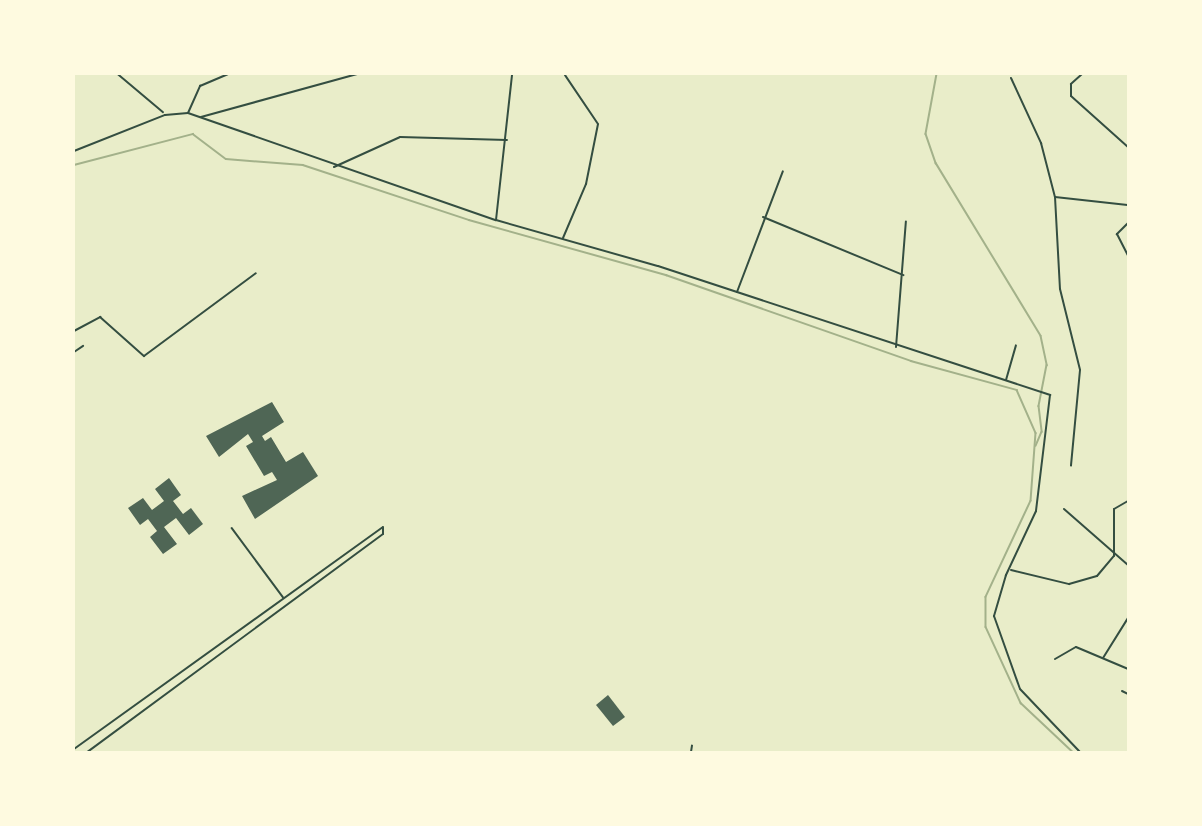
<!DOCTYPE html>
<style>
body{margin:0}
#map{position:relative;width:1202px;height:826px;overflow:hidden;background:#e9edc9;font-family:Raleway,sans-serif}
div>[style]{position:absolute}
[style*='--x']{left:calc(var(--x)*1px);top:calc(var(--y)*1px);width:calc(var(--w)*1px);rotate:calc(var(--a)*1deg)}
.stream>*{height:1.5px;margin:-0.75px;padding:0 0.75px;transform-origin:0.75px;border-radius:0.75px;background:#a3b18a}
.building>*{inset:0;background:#4f6655}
.path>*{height:1.5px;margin:-0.75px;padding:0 0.75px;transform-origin:0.75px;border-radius:0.75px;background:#344e41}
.service>*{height:1.5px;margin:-0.75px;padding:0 0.75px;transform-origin:0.75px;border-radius:0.75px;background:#344e41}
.minor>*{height:2px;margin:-1px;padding:0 1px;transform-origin:1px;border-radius:1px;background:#344e41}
span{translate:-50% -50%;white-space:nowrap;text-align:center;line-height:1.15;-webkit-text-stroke:5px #fefae0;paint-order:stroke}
.frame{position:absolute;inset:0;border:75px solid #fefae0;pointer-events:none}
</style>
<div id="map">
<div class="stream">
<i style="--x:937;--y:74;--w:61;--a:100.4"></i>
<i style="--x:926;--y:134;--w:31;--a:71"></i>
<i style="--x:936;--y:163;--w:202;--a:58.7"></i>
<i style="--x:1041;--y:336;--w:30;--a:78"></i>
<i style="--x:1047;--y:365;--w:42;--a:101"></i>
<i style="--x:1039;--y:406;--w:26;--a:83"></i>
<i style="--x:1042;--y:432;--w:15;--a:113"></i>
<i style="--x:74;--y:165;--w:123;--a:-14.6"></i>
<i style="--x:193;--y:134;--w:41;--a:37.1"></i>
<i style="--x:226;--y:159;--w:77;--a:4.5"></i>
<i style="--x:303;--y:165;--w:175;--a:18.3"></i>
<i style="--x:469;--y:220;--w:205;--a:15.6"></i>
<i style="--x:666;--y:275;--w:260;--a:19.3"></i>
<i style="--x:911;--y:361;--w:110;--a:15.3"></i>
<i style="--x:1017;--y:390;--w:47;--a:66.2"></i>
<i style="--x:1036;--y:433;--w:68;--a:94.2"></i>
<i style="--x:1031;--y:501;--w:106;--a:115.1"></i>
<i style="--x:986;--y:597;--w:30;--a:90"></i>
<i style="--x:986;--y:627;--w:84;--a:65.3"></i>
<i style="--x:1021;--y:703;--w:71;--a:43.3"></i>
</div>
<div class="building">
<i style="clip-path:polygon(272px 402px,284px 422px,262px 436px,265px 441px,271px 437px,286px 462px,303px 452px,318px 476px,255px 519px,242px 496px,277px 480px,272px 472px,264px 476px,246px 446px,253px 442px,248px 434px,219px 457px,206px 436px)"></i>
<i style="clip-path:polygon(169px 478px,181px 495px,173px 501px,183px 514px,191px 508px,203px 524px,189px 535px,176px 518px,164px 527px,177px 544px,163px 554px,150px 537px,157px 531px,148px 519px,140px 525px,128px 508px,143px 498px,152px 510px,164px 501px,155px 489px)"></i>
<i style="clip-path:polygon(608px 695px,625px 717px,613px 726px,596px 705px)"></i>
</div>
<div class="path">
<i style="--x:118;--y:74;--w:59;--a:40.2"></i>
<i style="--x:691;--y:752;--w:6;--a:-81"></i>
</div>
<div class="service">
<i style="--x:232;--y:528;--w:86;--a:53.5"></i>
</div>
<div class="minor">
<i style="--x:1082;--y:74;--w:15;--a:138"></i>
<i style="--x:1071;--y:84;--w:12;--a:90"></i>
<i style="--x:1071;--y:96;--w:76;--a:41.8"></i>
<i style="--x:1011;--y:78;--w:72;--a:65.2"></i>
<i style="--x:1041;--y:143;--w:56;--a:75.5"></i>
<i style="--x:1055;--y:197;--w:92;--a:86.9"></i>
<i style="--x:1060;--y:289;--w:83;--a:76.1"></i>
<i style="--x:1080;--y:370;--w:96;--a:95.4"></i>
<i style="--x:188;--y:113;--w:30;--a:-66"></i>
<i style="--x:200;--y:86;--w:30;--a:-23"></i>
<i style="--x:201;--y:117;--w:162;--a:-15.4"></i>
<i style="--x:74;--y:151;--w:98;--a:-21.6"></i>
<i style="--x:165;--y:115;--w:23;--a:-5"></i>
<i style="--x:188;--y:113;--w:326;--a:19.2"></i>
<i style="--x:496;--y:220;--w:168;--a:15.9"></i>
<i style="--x:658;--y:266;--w:413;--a:18.2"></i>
<i style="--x:1050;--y:395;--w:117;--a:96.9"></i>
<i style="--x:1036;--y:511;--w:71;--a:115.1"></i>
<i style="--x:1006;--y:575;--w:43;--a:106.3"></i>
<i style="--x:994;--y:616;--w:77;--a:70.4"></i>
<i style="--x:1020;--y:689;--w:87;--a:46.4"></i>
<i style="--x:334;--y:167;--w:72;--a:-24.4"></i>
<i style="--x:400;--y:137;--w:107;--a:1.6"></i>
<i style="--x:1055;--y:197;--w:73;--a:6.3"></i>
<i style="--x:763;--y:217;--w:152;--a:22.5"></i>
<i style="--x:496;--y:220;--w:147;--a:-83.7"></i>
<i style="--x:1128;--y:223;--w:16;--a:135"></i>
<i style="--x:1117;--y:234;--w:25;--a:63"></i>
<i style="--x:563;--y:238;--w:59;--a:-66.9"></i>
<i style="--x:586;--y:184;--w:61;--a:-78.7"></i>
<i style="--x:598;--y:124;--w:59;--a:-124"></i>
<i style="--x:737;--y:292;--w:129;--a:-69.2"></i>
<i style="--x:74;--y:331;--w:30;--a:-28"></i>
<i style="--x:100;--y:317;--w:59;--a:41.6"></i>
<i style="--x:144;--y:356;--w:139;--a:-36.5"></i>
<i style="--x:896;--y:347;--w:126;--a:-85.5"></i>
<i style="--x:74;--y:352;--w:11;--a:-34"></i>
<i style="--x:1006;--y:380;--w:36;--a:-74"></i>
<i style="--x:1064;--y:509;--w:85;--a:41.2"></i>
<i style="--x:1011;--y:570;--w:60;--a:13.6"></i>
<i style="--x:1069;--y:584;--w:29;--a:-16"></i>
<i style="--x:1097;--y:576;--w:26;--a:-50"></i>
<i style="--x:1114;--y:556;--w:47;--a:-90"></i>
<i style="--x:1114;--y:509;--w:16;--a:-30"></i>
<i style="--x:1103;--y:658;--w:47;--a:-58"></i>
<i style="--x:1055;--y:659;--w:24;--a:-30"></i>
<i style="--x:1076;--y:647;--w:56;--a:22.9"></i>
<i style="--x:1122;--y:691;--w:7;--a:27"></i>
<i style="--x:74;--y:749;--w:380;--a:-35.7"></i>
<i style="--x:383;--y:527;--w:7;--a:90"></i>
<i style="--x:383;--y:534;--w:368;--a:143.6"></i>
</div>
<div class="frame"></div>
</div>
